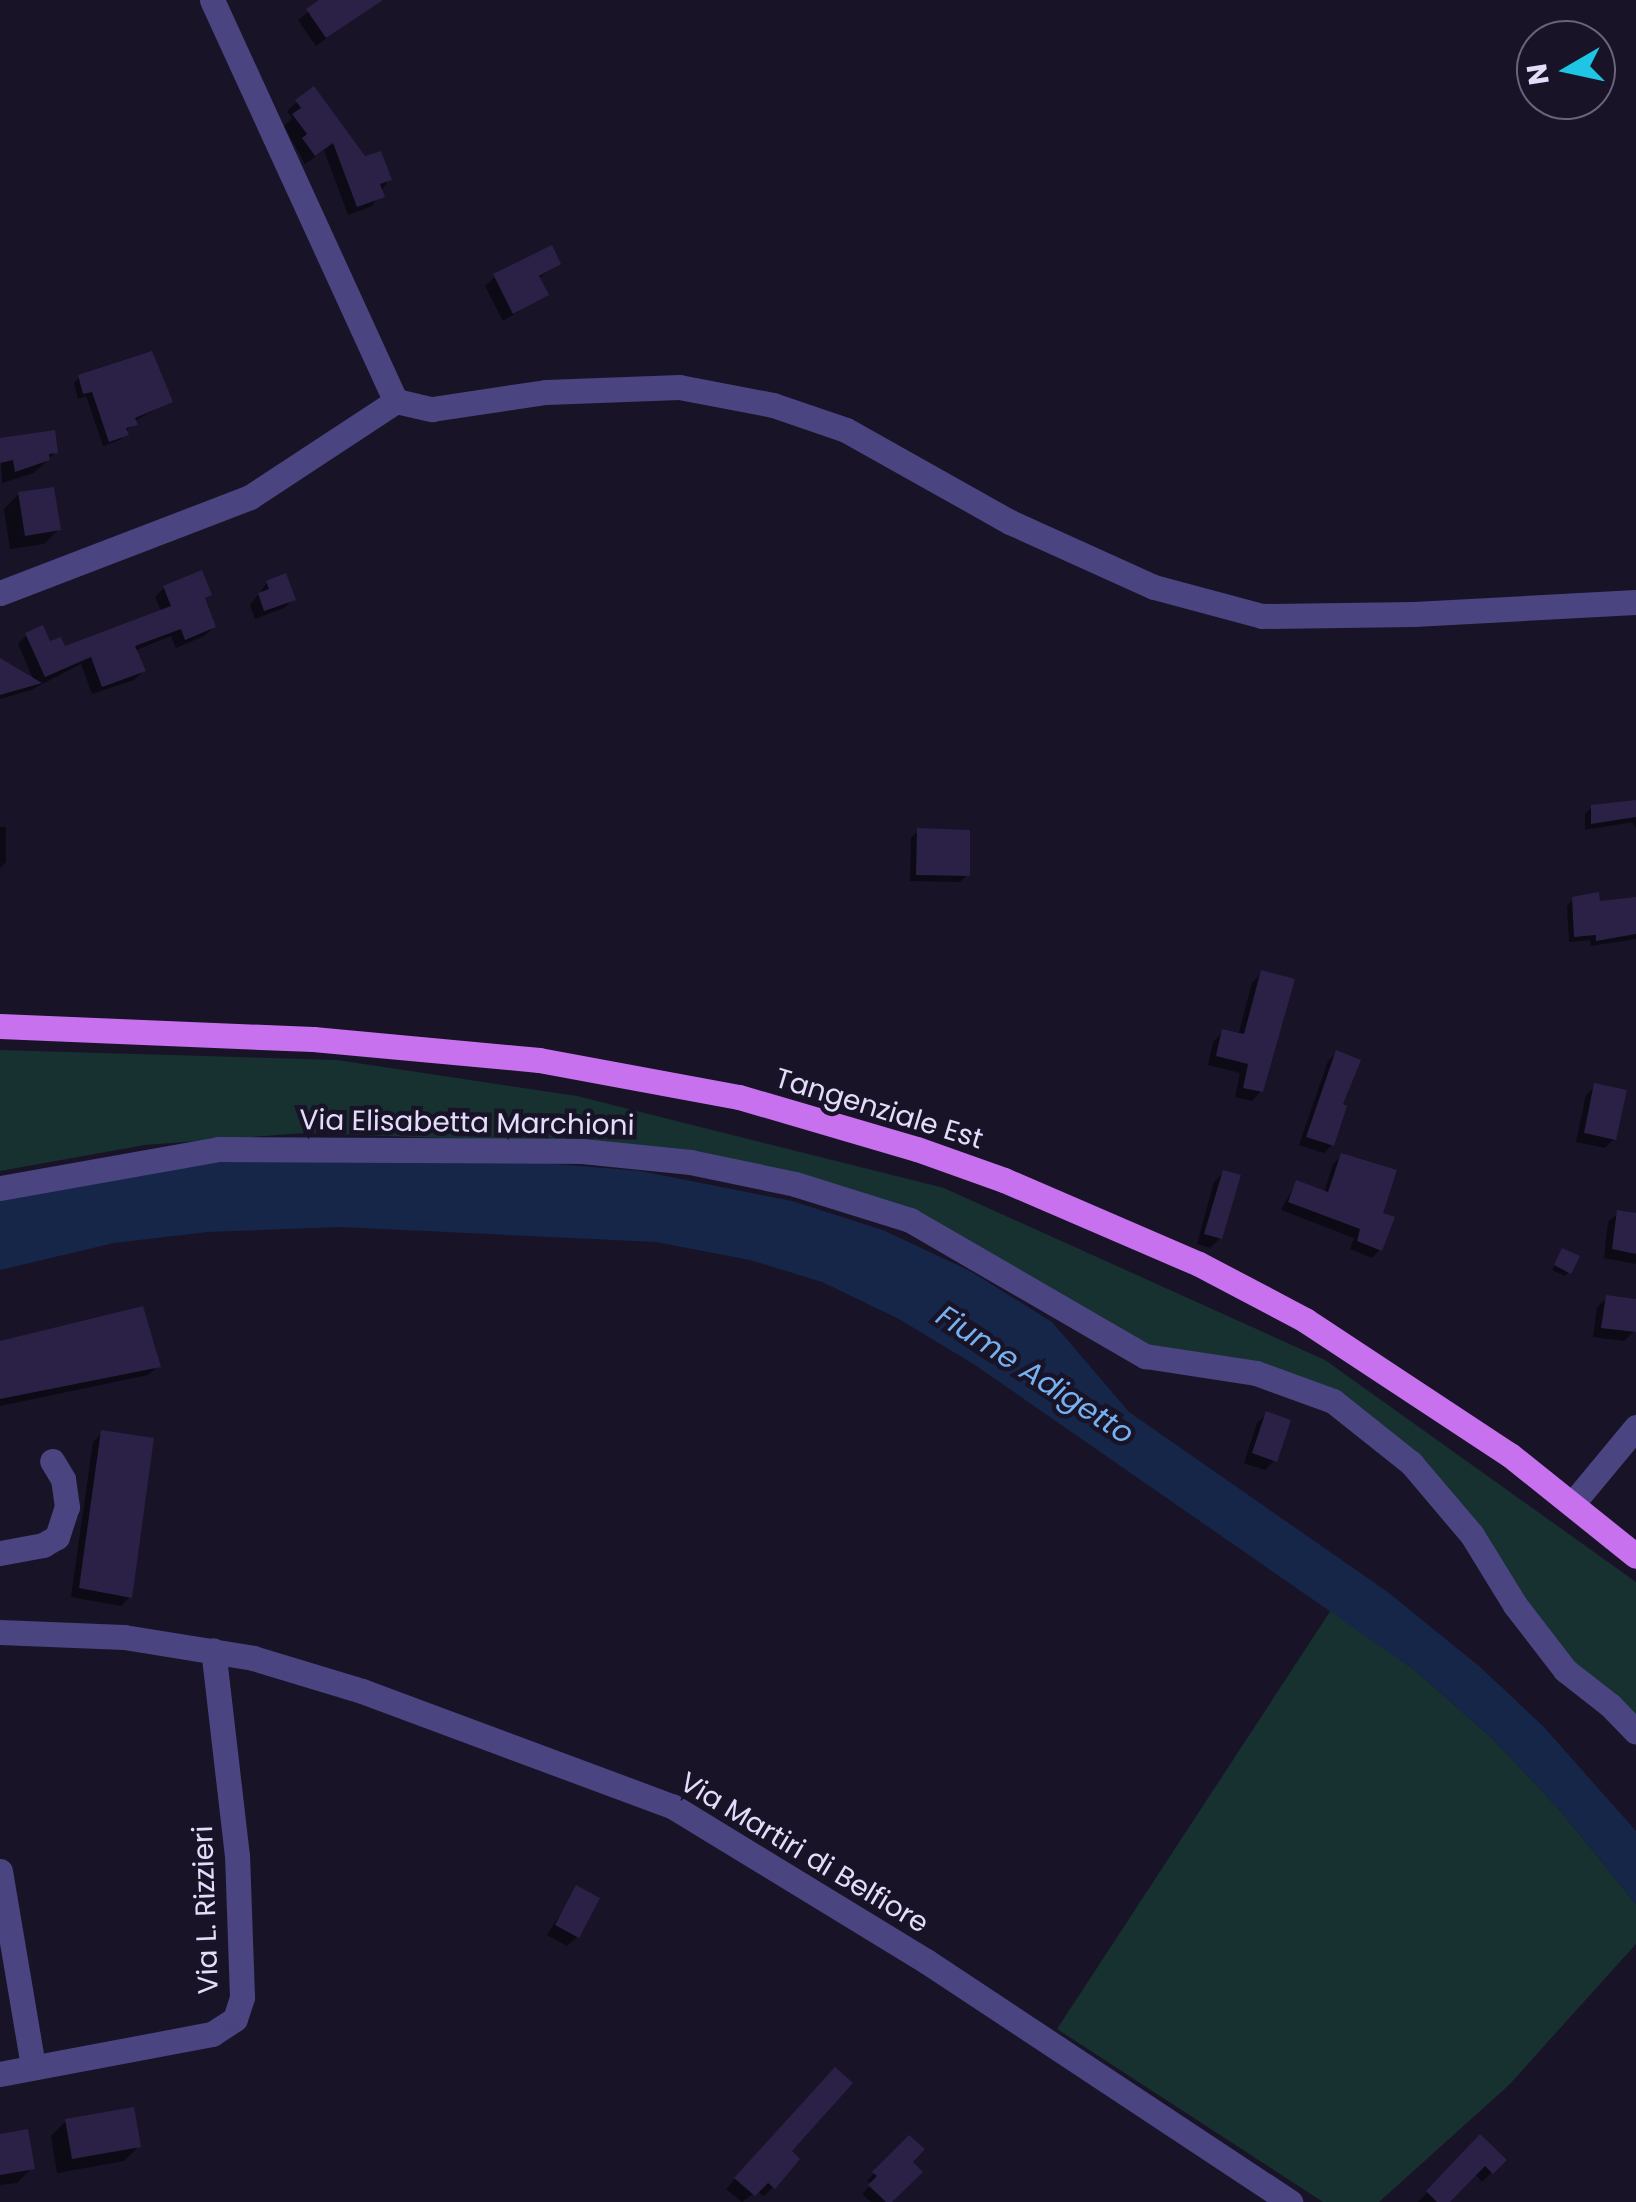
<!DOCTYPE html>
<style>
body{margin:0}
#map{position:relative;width:1636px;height:2202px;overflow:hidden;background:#181327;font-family:Poppins,sans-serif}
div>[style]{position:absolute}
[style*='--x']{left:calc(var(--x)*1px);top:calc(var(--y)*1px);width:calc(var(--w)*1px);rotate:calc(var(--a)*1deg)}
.green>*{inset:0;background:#173030}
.water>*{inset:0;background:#152649}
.shadow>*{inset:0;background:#0007}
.building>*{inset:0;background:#2b2146}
.minor>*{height:25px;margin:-12.5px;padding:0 12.5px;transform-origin:12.5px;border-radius:12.5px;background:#4a4481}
.tertiary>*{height:25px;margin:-12.5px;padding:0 12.5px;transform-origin:12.5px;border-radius:12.5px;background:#4a4481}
.primary>*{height:25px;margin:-12.5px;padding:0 12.5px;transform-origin:12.5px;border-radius:12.5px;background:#c771ef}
span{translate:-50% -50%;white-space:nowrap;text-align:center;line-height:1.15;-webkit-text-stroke:9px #181327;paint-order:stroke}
.street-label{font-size:28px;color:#e3ddfb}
.water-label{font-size:30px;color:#77b0ef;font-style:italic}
.north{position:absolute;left:1516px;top:20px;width:100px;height:100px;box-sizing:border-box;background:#181327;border:2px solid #69647c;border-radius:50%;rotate:261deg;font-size:28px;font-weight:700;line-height:40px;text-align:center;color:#e3ddfb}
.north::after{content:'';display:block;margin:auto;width:35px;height:45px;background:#1fc5e5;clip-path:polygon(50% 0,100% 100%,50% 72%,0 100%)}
</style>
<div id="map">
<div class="green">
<i style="clip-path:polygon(0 1050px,337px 1060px,577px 1096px,944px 1188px,1325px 1360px,1636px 1582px,1636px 1724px,1569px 1668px,1524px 1608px,1339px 1399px,1148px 1348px,918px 1213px,575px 1143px,305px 1133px,145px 1145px,0 1171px)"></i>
<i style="clip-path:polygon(1331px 1610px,1416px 1671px,1494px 1740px,1559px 1809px,1636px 1904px,1636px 1944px,1509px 2085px,1379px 2202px,1323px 2202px,1057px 2029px)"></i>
</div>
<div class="water">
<i style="clip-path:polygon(200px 1160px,531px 1162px,641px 1171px,792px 1201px,883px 1230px,970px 1271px,1052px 1322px,1129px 1412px,1389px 1593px,1480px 1667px,1543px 1726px,1636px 1831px,1636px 1904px,1559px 1809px,1494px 1740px,1416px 1671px,975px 1365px,899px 1319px,822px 1282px,750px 1260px,656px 1242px,340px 1227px,208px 1232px,114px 1243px,0 1270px,0 1197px)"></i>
</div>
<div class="shadow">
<i style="clip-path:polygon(324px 0,358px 0,364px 10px,316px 46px,298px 20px)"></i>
<i style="clip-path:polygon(297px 102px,389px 179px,372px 206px,348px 215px,324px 150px,305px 164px,284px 126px,292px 118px,287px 111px)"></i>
<i style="clip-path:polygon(558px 264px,538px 279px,546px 295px,503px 321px,485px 286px,495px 277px)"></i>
<i style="clip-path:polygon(80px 377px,170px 402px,134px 421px,120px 440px,103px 446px,86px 396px,78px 399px,74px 383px)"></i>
<i style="clip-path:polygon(0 441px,56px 452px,34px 473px,2px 483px)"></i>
<i style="clip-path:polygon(19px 494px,59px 529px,44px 544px,10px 549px,4px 509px)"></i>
<i style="clip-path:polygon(267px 583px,293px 599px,284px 608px,255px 619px,250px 605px)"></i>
<i style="clip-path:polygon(164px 588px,209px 594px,203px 601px,214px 627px,204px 636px,176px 648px,171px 636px,134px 651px,143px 671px,134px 680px,92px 694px,81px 664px,31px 690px,0 699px,0 661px,34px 681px,18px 644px,27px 635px,64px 649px,162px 612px,155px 597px)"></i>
<i style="clip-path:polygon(1636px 804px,1636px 828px,1632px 822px,1585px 830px,1585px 814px,1592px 807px)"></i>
<i style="clip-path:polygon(0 827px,6px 827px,6px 862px,0 868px)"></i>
<i style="clip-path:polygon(918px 831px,967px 875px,960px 882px,910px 881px,911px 838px)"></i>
<i style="clip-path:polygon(1574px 899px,1598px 903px,1636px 900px,1636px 939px,1591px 946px,1590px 940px,1569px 942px,1567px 906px)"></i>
<i style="clip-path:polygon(1262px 973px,1261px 1091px,1252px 1101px,1235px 1097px,1240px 1073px,1208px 1065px,1213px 1042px,1223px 1032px,1238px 1036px,1252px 983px)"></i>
<i style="clip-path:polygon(1336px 1053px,1339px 1106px,1332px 1145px,1324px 1153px,1299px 1145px,1328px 1061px)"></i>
<i style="clip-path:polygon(1595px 1086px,1614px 1139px,1605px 1148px,1576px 1142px,1586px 1095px)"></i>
<i style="clip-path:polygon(1342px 1156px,1380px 1214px,1380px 1249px,1372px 1258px,1350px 1249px,1354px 1238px,1281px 1210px,1296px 1183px,1324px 1193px,1333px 1164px)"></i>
<i style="clip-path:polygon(1224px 1172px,1220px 1238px,1210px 1248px,1197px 1244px,1214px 1182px)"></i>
<i style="clip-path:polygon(1618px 1213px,1636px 1216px,1636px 1264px,1604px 1258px,1608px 1222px)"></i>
<i style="clip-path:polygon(1563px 1251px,1569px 1272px,1565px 1276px,1552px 1270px)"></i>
<i style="clip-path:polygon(1607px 1298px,1636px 1301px,1634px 1331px,1624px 1341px,1593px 1337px,1597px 1307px)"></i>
<i style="clip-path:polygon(0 1343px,158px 1366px,148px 1375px,0 1406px)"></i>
<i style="clip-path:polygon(1266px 1414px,1275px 1460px,1265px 1470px,1244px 1463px,1257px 1423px)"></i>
<i style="clip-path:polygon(102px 1433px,130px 1597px,121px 1606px,71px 1597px,93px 1442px)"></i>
<i style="clip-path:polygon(577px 1888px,577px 1937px,567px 1946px,547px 1935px)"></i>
<i style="clip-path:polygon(825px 2080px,773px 2187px,764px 2196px,757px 2191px,742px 2202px,726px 2189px)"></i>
<i style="clip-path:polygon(66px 2121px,139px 2146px,124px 2161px,57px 2173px,51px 2136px)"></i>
<i style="clip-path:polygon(0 2135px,32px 2168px,17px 2183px,0 2185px)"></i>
<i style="clip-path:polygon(910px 2138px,909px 2163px,889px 2202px,871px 2202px,862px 2194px,872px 2184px,867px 2181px)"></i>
<i style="clip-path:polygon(1480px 2138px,1504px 2160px,1482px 2182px,1474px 2173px,1447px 2202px,1418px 2202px)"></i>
</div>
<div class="building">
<i style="clip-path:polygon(319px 0,383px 0,326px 38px,306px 9px)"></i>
<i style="clip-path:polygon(314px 86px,365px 156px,381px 151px,392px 180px,380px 184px,385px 197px,357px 207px,333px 143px,315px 156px,302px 138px,307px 134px,292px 114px,301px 108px,295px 100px)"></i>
<i style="clip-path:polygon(552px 245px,561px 264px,539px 276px,549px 295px,513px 314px,493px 274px)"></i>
<i style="clip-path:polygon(152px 351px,173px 402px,135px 418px,138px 425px,126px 428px,129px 435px,109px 442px,92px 392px,83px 394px,78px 375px)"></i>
<i style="clip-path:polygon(55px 430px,58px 453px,49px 454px,50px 460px,15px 472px,13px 460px,0 463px,0 438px)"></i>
<i style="clip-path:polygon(54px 487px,61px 530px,25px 536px,18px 492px)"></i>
<i style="clip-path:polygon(202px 570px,212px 595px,205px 598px,216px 627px,185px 640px,181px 629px,135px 646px,146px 671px,102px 687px,91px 657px,45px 677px,25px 633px,43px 625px,50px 641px,61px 637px,65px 646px,171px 606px,163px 586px)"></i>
<i style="clip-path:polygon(286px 573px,296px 600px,264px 611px,258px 593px,269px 589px,266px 581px)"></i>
<i style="clip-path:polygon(0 658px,42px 683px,0 695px)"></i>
<i style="clip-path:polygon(1636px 800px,1636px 817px,1591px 824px,1591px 805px)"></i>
<i style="clip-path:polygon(917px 828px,970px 830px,970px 876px,916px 875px)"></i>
<i style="clip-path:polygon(1599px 892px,1600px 901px,1636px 897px,1636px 934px,1596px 941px,1596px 935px,1574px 937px,1572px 897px)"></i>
<i style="clip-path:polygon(1261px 970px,1295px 979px,1263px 1092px,1243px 1088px,1248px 1064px,1216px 1056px,1222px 1029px,1244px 1034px)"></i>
<i style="clip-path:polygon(1336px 1050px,1361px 1060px,1343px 1104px,1347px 1106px,1334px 1146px,1306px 1137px)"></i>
<i style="clip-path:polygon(1594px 1083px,1627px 1090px,1616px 1140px,1584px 1133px)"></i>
<i style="clip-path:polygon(1341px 1153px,1397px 1170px,1383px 1213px,1395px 1217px,1382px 1251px,1357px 1241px,1360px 1229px,1288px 1202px,1296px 1180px,1328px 1192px)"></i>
<i style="clip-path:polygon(1223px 1170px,1241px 1175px,1222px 1239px,1204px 1234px)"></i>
<i style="clip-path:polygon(1617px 1210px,1636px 1213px,1636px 1254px,1612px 1249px)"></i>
<i style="clip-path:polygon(1562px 1248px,1580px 1256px,1571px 1274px,1554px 1265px)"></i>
<i style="clip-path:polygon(1606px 1295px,1636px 1299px,1636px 1332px,1601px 1328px)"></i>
<i style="clip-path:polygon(143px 1306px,161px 1367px,0 1399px,0 1341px)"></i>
<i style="clip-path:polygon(1266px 1411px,1291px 1420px,1277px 1462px,1252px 1453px)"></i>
<i style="clip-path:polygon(101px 1430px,154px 1438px,132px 1598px,79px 1588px)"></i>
<i style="clip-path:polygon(576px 1885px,600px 1898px,579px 1938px,555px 1925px)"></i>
<i style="clip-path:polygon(835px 2067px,853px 2083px,792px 2151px,800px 2159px,775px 2189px,768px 2183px,755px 2196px,734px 2178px)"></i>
<i style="clip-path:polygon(134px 2107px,141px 2147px,72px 2159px,65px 2119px)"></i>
<i style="clip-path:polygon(28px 2129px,35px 2169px,0 2175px,0 2134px)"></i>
<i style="clip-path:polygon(1480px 2134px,1507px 2160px,1493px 2174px,1485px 2166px,1450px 2202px,1437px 2202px,1426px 2191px)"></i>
<i style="clip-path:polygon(909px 2135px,925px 2149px,913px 2162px,923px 2172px,892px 2202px,886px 2202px,868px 2185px,877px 2176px,872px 2172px)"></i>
</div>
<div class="minor">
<i style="--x:212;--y:0;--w:441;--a:65.4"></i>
<i style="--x:0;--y:593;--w:268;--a:-21"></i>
<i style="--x:250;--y:497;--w:175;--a:-33.3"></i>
<i style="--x:396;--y:401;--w:37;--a:13"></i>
<i style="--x:432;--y:409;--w:115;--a:-8.5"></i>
<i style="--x:546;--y:392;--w:133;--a:-2.2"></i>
<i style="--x:679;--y:387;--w:96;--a:10.8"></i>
<i style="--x:773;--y:405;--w:77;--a:18.9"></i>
<i style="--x:846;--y:430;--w:188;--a:29.3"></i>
<i style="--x:1010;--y:522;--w:158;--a:24.3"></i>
<i style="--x:1154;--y:587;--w:112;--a:15"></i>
<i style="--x:1262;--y:616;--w:152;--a:-0.8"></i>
<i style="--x:1414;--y:614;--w:222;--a:-3.1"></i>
<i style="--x:0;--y:1188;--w:221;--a:-10.1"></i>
<i style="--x:218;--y:1149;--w:364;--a:0.3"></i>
<i style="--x:582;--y:1151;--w:109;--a:5.8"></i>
<i style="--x:690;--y:1162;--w:107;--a:11.8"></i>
<i style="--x:795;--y:1184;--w:121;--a:17.4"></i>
<i style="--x:910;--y:1220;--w:272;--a:30.1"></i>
<i style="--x:1145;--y:1356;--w:112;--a:8.7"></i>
<i style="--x:1256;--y:1373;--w:82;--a:20"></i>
<i style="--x:1333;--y:1401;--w:100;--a:38.5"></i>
<i style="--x:1411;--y:1463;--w:94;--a:49.7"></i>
<i style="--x:1472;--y:1535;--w:82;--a:58.4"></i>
<i style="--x:1515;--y:1605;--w:82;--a:52.4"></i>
<i style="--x:1565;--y:1670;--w:57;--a:37.9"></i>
<i style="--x:1610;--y:1705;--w:37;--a:46"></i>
<i style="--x:1573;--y:1503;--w:99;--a:-50.3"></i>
<i style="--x:0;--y:1553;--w:44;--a:-10.5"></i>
<i style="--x:43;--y:1545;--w:16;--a:-30"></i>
<i style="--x:57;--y:1537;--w:32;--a:-72"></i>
<i style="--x:67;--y:1507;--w:28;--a:-98"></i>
<i style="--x:63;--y:1479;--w:21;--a:-121"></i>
<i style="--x:0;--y:1871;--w:199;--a:80.4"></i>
<i style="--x:0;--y:2074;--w:216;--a:-10.7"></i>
<i style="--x:212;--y:2034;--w:27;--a:-33"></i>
<i style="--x:235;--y:2019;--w:23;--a:-72"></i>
<i style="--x:242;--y:1997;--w:141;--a:-92"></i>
<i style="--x:237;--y:1856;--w:207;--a:-96.6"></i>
</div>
<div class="tertiary">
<i style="--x:0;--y:1632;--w:124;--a:2.3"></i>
<i style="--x:124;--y:1637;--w:131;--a:9.2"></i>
<i style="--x:253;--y:1658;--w:114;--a:16.8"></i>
<i style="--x:362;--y:1691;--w:331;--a:20.4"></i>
<i style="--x:672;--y:1806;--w:298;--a:31.4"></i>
<i style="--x:926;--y:1961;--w:437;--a:33.5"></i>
</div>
<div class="primary">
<i style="--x:0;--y:1026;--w:313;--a:2.4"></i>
<i style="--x:313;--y:1039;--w:227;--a:5.3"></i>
<i style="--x:539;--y:1060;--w:203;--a:10.5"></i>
<i style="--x:739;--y:1097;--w:185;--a:16.3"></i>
<i style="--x:917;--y:1149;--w:92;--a:19.6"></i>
<i style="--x:1004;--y:1180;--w:212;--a:23.3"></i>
<i style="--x:1199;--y:1264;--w:120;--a:27.8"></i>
<i style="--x:1305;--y:1320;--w:245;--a:33.4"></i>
<i style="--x:1510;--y:1455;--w:161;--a:38.7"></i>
</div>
<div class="street-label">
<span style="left:879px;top:1109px;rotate:17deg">Tangenziale Est</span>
<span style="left:467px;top:1123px;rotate:1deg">Via Elisabetta Marchioni</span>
<span style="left:804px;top:1853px;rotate:31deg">Via Martiri di Belfiore</span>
<span style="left:206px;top:1910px;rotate:-92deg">Via L. Rizzieri</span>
</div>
<div class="water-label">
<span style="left:1035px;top:1375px;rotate:33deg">Fiume Adigetto</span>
</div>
<div class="north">N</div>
</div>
